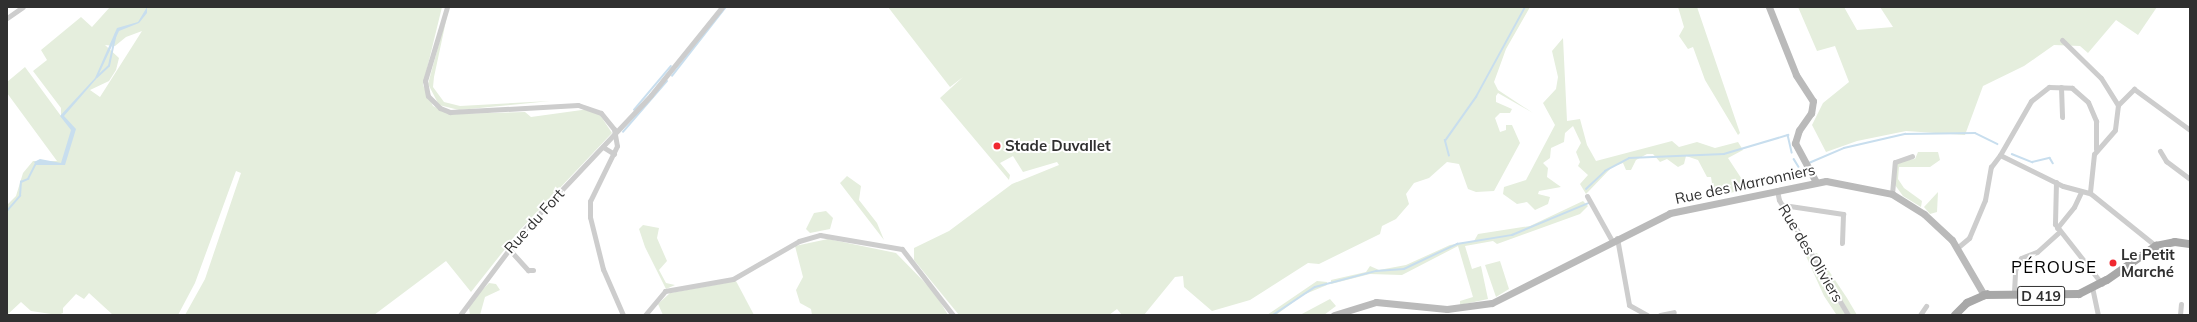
<!DOCTYPE html>
<meta charset="utf-8">
<style>
body{margin:0}
#map{position:relative;width:2197px;height:322px;overflow:hidden;background:#fff;font-family:Mulish,sans-serif}
div>[style]{position:absolute}
[style*='--x']{left:calc(var(--x)*1px);top:calc(var(--y)*1px);width:calc(var(--w)*1px);rotate:calc(var(--a)*1deg)}
.green>*{inset:0;background:#e5eedd}
.water>*{inset:0;background:#c8deee}
.stream>*{height:1.5px;margin:-0.75px;padding:0 0.75px;transform-origin:0.75px;border-radius:0.75px;background:#c8deee}
.street>*{height:5px;margin:-2.5px;padding:0 2.5px;transform-origin:2.5px;border-radius:2.5px;background:#cdcdcd}
.secondary>*{height:7px;margin:-3.5px;padding:0 3.5px;transform-origin:3.5px;border-radius:3.5px;background:#bababa}
.primary>*{height:8px;margin:-4px;padding:0 4px;transform-origin:4px;border-radius:4px;background:#a8a8a8}
.dots>*{width:11px;height:11px;translate:-50% -50%;box-sizing:border-box;border:2px solid #fff;border-radius:50%}
span{translate:-50% -50%;white-space:nowrap;text-align:center;line-height:1.15;-webkit-text-stroke:4px #fff;paint-order:stroke}
.shield-label span{padding:1px 3px;background:#fff;border:1px solid;border-radius:3px;-webkit-text-stroke-width:0}
.shield-label{font-size:14px;color:#303030;font-weight:700}
.poi-label{font-size:15px;color:#303030;font-weight:700}
.left{translate:0 -50%;text-align:left}
.street-label{font-size:15px;color:#303030}
.quarter-label{font-size:17px;color:#000;letter-spacing:1px}
.frame{position:absolute;inset:0;border:8px solid #303030;pointer-events:none}
</style>
<div id="map">
<div class="green">
<i style="clip-path:polygon(evenodd,110px 7px,442px 7px,423px 85px,433px 106px,449px 114px,525px 112px,531px 117px,589px 109px,598px 112px,612px 133px,520px 230px,471px 292px,446px 261px,374px 315px,185px 315px,205px 279px,241px 173px,236px 171px,195px 283px,178px 315px,113px 315px,89px 293px,84px 299px,76px 294px,63px 308px,63px 313px,58px 315px,31px 311px,21px 302px,7px 315px,7px 205px,16px 196px,23px 173px,33px 161px,57px 161px,7px 93px,7px 82px,25px 67px,61px 116px,61px 108px,33px 71px,47px 60px,41px 50px,81px 17px,92px 27px,110px 7px,142px 31px,100px 97px,90px 90px,109px 81px,116px 70px,119px 58px,105px 45px,115px 46px,126px 37px,142px 31px)"></i>
<i style="clip-path:polygon(449px 7px,434px 77px,433px 87px,444px 102px,460px 106px,550px 101px,459px 110px,439px 105px,428px 84px)"></i>
<i style="clip-path:polygon(888px 7px,1530px 7px,1506px 49px,1494px 82px,1498px 90px,1533px 113px,1498px 93px,1496px 96px,1496px 102px,1512px 109px,1510px 113px,1500px 113px,1495px 118px,1500px 132px,1506px 130px,1506px 125px,1512px 125px,1520px 143px,1494px 191px,1476px 192px,1468px 189px,1459px 164px,1447px 162px,1429px 178px,1414px 183px,1406px 194px,1409px 204px,1396px 219px,1382px 226px,1380px 234px,1319px 264px,1308px 263px,1250px 300px,1212px 311px,1184px 287px,1183px 276px,1175px 277px,1144px 315px,1122px 315px,1117px 309px,1109px 315px,959px 315px,914px 260px,914px 248px,949px 231px,1012px 184px,1059px 165px,1057px 162px,1023px 172px,1013px 156px,1000px 163px,1010px 175px,1009px 180px,940px 98px,963px 77px,950px 87px)"></i>
<i style="clip-path:polygon(1678px 7px,1697px 7px,1740px 133px,1738px 135px,1705px 80px,1693px 47px,1688px 49px,1679px 36px,1684px 27px)"></i>
<i style="clip-path:polygon(1798px 7px,1844px 7px,1857px 30px,1893px 27px,1880px 7px,2157px 7px,2138px 35px,2116px 20px,2088px 53px,2080px 46px,2054px 45px,2024px 66px,1983px 86px,1965px 135px,1906px 131px,1857px 141px,1826px 152px,1812px 125px,1823px 103px,1849px 82px,1835px 46px,1817px 51px)"></i>
<i style="clip-path:polygon(1563px 38px,1567px 121px,1580px 119px,1587px 145px,1596px 161px,1672px 141px,1679px 147px,1697px 142px,1715px 148px,1738px 142px,1743px 150px,1728px 158px,1747px 187px,1755px 188px,1714px 196px,1711px 177px,1707px 177px,1698px 160px,1686px 156px,1684px 164px,1678px 167px,1667px 159px,1660px 162px,1653px 154px,1647px 154px,1636px 160px,1631px 170px,1626px 170px,1623px 163px,1612px 167px,1586px 194px,1580px 184px,1588px 175px,1578px 166px,1580px 162px,1576px 152px,1581px 143px,1573px 126px,1565px 133px,1564px 142px,1551px 148px,1550px 158px,1543px 163px,1548px 168px,1547px 177px,1561px 187px,1539px 191px,1538px 194px,1550px 197px,1548px 204px,1535px 210px,1527px 202px,1517px 204px,1503px 194px,1504px 187px,1526px 180px,1555px 125px,1543px 103px,1556px 89px,1558px 77px,1552px 51px)"></i>
<i style="clip-path:polygon(1918px 152px,1938px 152px,1940px 160px,1930px 167px,1899px 167px,1898px 179px,1904px 188px,1922px 201px,1921px 207px,1903px 196px,1895px 185px,1894px 167px,1900px 161px,1915px 159px)"></i>
<i style="clip-path:polygon(847px 176px,861px 186px,859px 200px,877px 223px,884px 240px,840px 183px)"></i>
<i style="clip-path:polygon(1938px 192px,1937px 212px,1930px 214px,1924px 207px)"></i>
<i style="clip-path:polygon(1583px 201px,1588px 206px,1580px 214px,1497px 244px,1493px 241px,1465px 246px,1472px 269px,1481px 266px,1488px 299px,1460px 305px,1460px 301px,1473px 297px,1458px 246px,1402px 275px,1370px 274px,1331px 284px,1331px 280px,1366px 272px,1370px 266px,1379px 270px,1406px 265px,1450px 245px,1474px 241px,1478px 234px,1530px 226px)"></i>
<i style="clip-path:polygon(826px 211px,833px 218px,830px 229px,810px 233px,806px 229px,814px 213px)"></i>
<i style="clip-path:polygon(643px 225px,659px 228px,657px 238px,667px 261px,659px 270px,666px 283px,675px 285px,666px 289px,645px 247px,639px 229px)"></i>
<i style="clip-path:polygon(1796px 234px,1826px 285px,1846px 315px,1836px 314px,1824px 296px)"></i>
<i style="clip-path:polygon(828px 239px,896px 253px,935px 293px,948px 315px,812px 315px,811px 309px,800px 303px,796px 290px,803px 277px,795px 246px)"></i>
<i style="clip-path:polygon(1817px 253px,1847px 298px,1857px 315px,1851px 315px,1844px 304px,1814px 254px)"></i>
<i style="clip-path:polygon(1500px 261px,1509px 289px,1496px 297px,1485px 265px)"></i>
<i style="clip-path:polygon(736px 281px,754px 315px,663px 315px,658px 304px,670px 293px)"></i>
<i style="clip-path:polygon(1317px 281px,1327px 282px,1327px 285px,1303px 295px,1276px 315px,1267px 315px)"></i>
<i style="clip-path:polygon(489px 283px,496px 284px,500px 290px,485px 297px,480px 315px,470px 315px,469px 308px,475px 297px)"></i>
<i style="clip-path:polygon(1330px 299px,1336px 306px,1324px 315px,1300px 315px)"></i>
</div>
<div class="water">
<i style="clip-path:polygon(147px 7px,147px 13px,139px 23px,119px 31px,97px 78px,64px 116px,76px 129px,65px 165px,36px 165px,34px 162px,40px 159px,61px 163px,71px 130px,60px 116px,95px 78px,117px 28px,138px 22px)"></i>
</div>
<div class="stream">
<i style="--x:672;--y:76;--w:88;--a:-52"></i>
<i style="--x:97;--y:77;--w:16;--a:-43"></i>
<i style="--x:109;--y:66;--w:33;--a:-78"></i>
<i style="--x:634;--y:110;--w:57;--a:-49.9"></i>
<i style="--x:623;--y:132;--w:67;--a:-49.2"></i>
<i style="--x:2012;--y:154;--w:22;--a:22"></i>
<i style="--x:2032;--y:162;--w:18;--a:-13"></i>
<i style="--x:2050;--y:158;--w:6;--a:59"></i>
<i style="--x:1449;--y:156;--w:16;--a:-105"></i>
<i style="--x:1445;--y:141;--w:54;--a:-54.8"></i>
<i style="--x:1476;--y:97;--w:102;--a:-61.4"></i>
<i style="--x:1794;--y:159;--w:9;--a:58"></i>
<i style="--x:1809;--y:163;--w:38;--a:-23"></i>
<i style="--x:1844;--y:148;--w:63;--a:-12.9"></i>
<i style="--x:1905;--y:134;--w:70;--a:-0.8"></i>
<i style="--x:1975;--y:133;--w:25;--a:26"></i>
<i style="--x:1586;--y:189;--w:26;--a:-43"></i>
<i style="--x:1605;--y:171;--w:27;--a:-28"></i>
<i style="--x:1629;--y:158;--w:95;--a:-2.4"></i>
<i style="--x:1724;--y:154;--w:67;--a:-16.5"></i>
<i style="--x:1788;--y:135;--w:18;--a:77"></i>
<i style="--x:7;--y:211;--w:20;--a:-49"></i>
<i style="--x:20;--y:196;--w:14;--a:-86"></i>
<i style="--x:21;--y:182;--w:8;--a:-23"></i>
<i style="--x:28;--y:179;--w:18;--a:-63"></i>
<i style="--x:1273;--y:315;--w:50;--a:-33.7"></i>
<i style="--x:1315;--y:287;--w:63;--a:-14.7"></i>
<i style="--x:1376;--y:271;--w:28;--a:-4"></i>
<i style="--x:1404;--y:269;--w:59;--a:-25.3"></i>
<i style="--x:1457;--y:244;--w:56;--a:-9.3"></i>
<i style="--x:1512;--y:235;--w:83;--a:-22.6"></i>
</div>
<div class="street">
<i style="--x:447;--y:7;--w:77;--a:106.6"></i>
<i style="--x:425;--y:81;--w:15;--a:79"></i>
<i style="--x:428;--y:96;--w:17;--a:45"></i>
<i style="--x:440;--y:108;--w:11;--a:22"></i>
<i style="--x:450;--y:112;--w:128;--a:-3.1"></i>
<i style="--x:578;--y:105;--w:24;--a:19"></i>
<i style="--x:601;--y:113;--w:21;--a:51"></i>
<i style="--x:614;--y:129;--w:17;--a:80"></i>
<i style="--x:617;--y:146;--w:61;--a:116.1"></i>
<i style="--x:590;--y:201;--w:16;--a:90"></i>
<i style="--x:590;--y:217;--w:54;--a:76"></i>
<i style="--x:603;--y:269;--w:50;--a:66.5"></i>
<i style="--x:7;--y:18;--w:19;--a:-35"></i>
<i style="--x:2062;--y:40;--w:54;--a:44.3"></i>
<i style="--x:2101;--y:78;--w:32;--a:58"></i>
<i style="--x:2118;--y:105;--w:25;--a:97"></i>
<i style="--x:2115;--y:130;--w:32;--a:131"></i>
<i style="--x:2094;--y:154;--w:39;--a:96"></i>
<i style="--x:2061;--y:87;--w:30;--a:88"></i>
<i style="--x:2118;--y:105;--w:23;--a:-45"></i>
<i style="--x:2134;--y:89;--w:69;--a:36.2"></i>
<i style="--x:603;--y:147;--w:13;--a:32"></i>
<i style="--x:2160;--y:151;--w:12;--a:59"></i>
<i style="--x:2166;--y:161;--w:30;--a:37"></i>
<i style="--x:2000;--y:155;--w:70;--a:26.2"></i>
<i style="--x:2063;--y:186;--w:28;--a:15"></i>
<i style="--x:2090;--y:193;--w:85;--a:38.8"></i>
<i style="--x:2000;--y:155;--w:62;--a:-60.1"></i>
<i style="--x:2031;--y:101;--w:23;--a:-38"></i>
<i style="--x:2049;--y:87;--w:23;--a:2"></i>
<i style="--x:2072;--y:88;--w:21;--a:41"></i>
<i style="--x:2088;--y:102;--w:21;--a:67"></i>
<i style="--x:2096;--y:121;--w:28;--a:90"></i>
<i style="--x:2056;--y:182;--w:42;--a:91.4"></i>
<i style="--x:2055;--y:224;--w:76;--a:51.9"></i>
<i style="--x:1777;--y:190;--w:10;--a:79"></i>
<i style="--x:1779;--y:200;--w:134;--a:59"></i>
<i style="--x:1892;--y:194;--w:32;--a:-85"></i>
<i style="--x:1895;--y:162;--w:18;--a:-19"></i>
<i style="--x:1587;--y:196;--w:51;--a:60.9"></i>
<i style="--x:1783;--y:205;--w:61;--a:8.5"></i>
<i style="--x:1843;--y:214;--w:29;--a:92"></i>
<i style="--x:2057;--y:228;--w:27;--a:-51"></i>
<i style="--x:2074;--y:207;--w:17;--a:-65"></i>
<i style="--x:1617;--y:238;--w:68;--a:79.8"></i>
<i style="--x:1629;--y:305;--w:21;--a:29"></i>
<i style="--x:508;--y:248;--w:30;--a:48"></i>
<i style="--x:528;--y:270;--w:5;--a:0"></i>
<i style="--x:1957;--y:248;--w:16;--a:-40"></i>
<i style="--x:1969;--y:238;--w:41;--a:-67.2"></i>
<i style="--x:1985;--y:200;--w:34;--a:-80"></i>
<i style="--x:1991;--y:167;--w:15;--a:-53"></i>
<i style="--x:2092;--y:287;--w:29;--a:78"></i>
<i style="--x:2014;--y:292;--w:22;--a:-87"></i>
<i style="--x:2015;--y:270;--w:13;--a:-63"></i>
<i style="--x:2021;--y:258;--w:17;--a:-21"></i>
<i style="--x:2037;--y:252;--w:30;--a:-42"></i>
<i style="--x:460;--y:315;--w:104;--a:-53.2"></i>
<i style="--x:522;--y:232;--w:188;--a:-46.7"></i>
<i style="--x:651;--y:95;--w:113;--a:-51.1"></i>
<i style="--x:645;--y:315;--w:31;--a:-50"></i>
<i style="--x:665;--y:291;--w:69;--a:-10"></i>
<i style="--x:733;--y:279;--w:76;--a:-29.9"></i>
<i style="--x:799;--y:241;--w:22;--a:-16"></i>
<i style="--x:820;--y:235;--w:83;--a:9.7"></i>
<i style="--x:902;--y:249;--w:83;--a:52.3"></i>
<i style="--x:1660;--y:315;--w:14;--a:-12"></i>
<i style="--x:1920;--y:315;--w:11;--a:-56"></i>
<i style="--x:2180;--y:315;--w:11;--a:-85"></i>
</div>
<div class="secondary">
<i style="--x:1769;--y:7;--w:73;--a:68.3"></i>
<i style="--x:1796;--y:75;--w:31;--a:57"></i>
<i style="--x:1813;--y:101;--w:12;--a:99"></i>
<i style="--x:1811;--y:113;--w:21;--a:125"></i>
<i style="--x:1799;--y:130;--w:14;--a:107"></i>
<i style="--x:1795;--y:143;--w:44;--a:61.7"></i>
<i style="--x:1334;--y:315;--w:44;--a:-17.2"></i>
<i style="--x:1376;--y:302;--w:71;--a:5.6"></i>
<i style="--x:1447;--y:309;--w:45;--a:-7.6"></i>
<i style="--x:1492;--y:303;--w:199;--a:-26.8"></i>
<i style="--x:1670;--y:213;--w:159;--a:-11.6"></i>
<i style="--x:1826;--y:181;--w:67;--a:11.1"></i>
<i style="--x:1892;--y:194;--w:38;--a:32"></i>
<i style="--x:1924;--y:214;--w:38;--a:43"></i>
<i style="--x:1952;--y:240;--w:64;--a:59.8"></i>
</div>
<div class="primary">
<i style="--x:1984;--y:295;--w:95;--a:-0.6"></i>
<i style="--x:2079;--y:294;--w:31;--a:-27"></i>
<i style="--x:2107;--y:280;--w:60;--a:-34.8"></i>
<i style="--x:2156;--y:246;--w:19;--a:-12"></i>
<i style="--x:2175;--y:242;--w:15;--a:8"></i>
<i style="--x:1955;--y:315;--w:17;--a:-45"></i>
<i style="--x:1967;--y:303;--w:22;--a:-24"></i>
</div>
<div class="dots">
<i style="left:997px;top:146px;background:#f02830"></i>
<i style="left:2113px;top:263px;background:#f02830"></i>
</div>
<div class="shield-label">
<span style="left:2041px;top:296px">D 419</span>
</div>
<div class="poi-label">
<span class="left" style="left:1005px;top:146px">Stade Duvallet</span>
<span class="left" style="left:2121px;top:263px">Le Petit<br>Marché</span>
</div>
<div class="street-label">
<span style="left:1745px;top:184px;rotate:-12deg">Rue des Marronniers</span>
<span style="left:534px;top:221px;rotate:-48deg">Rue du Fort</span>
<span style="left:1811px;top:253px;rotate:59deg">Rue des Oliviers</span>
</div>
<div class="quarter-label">
<span style="left:2054px;top:267px">PÉROUSE</span>
</div>
<div class="frame"></div>
</div>
